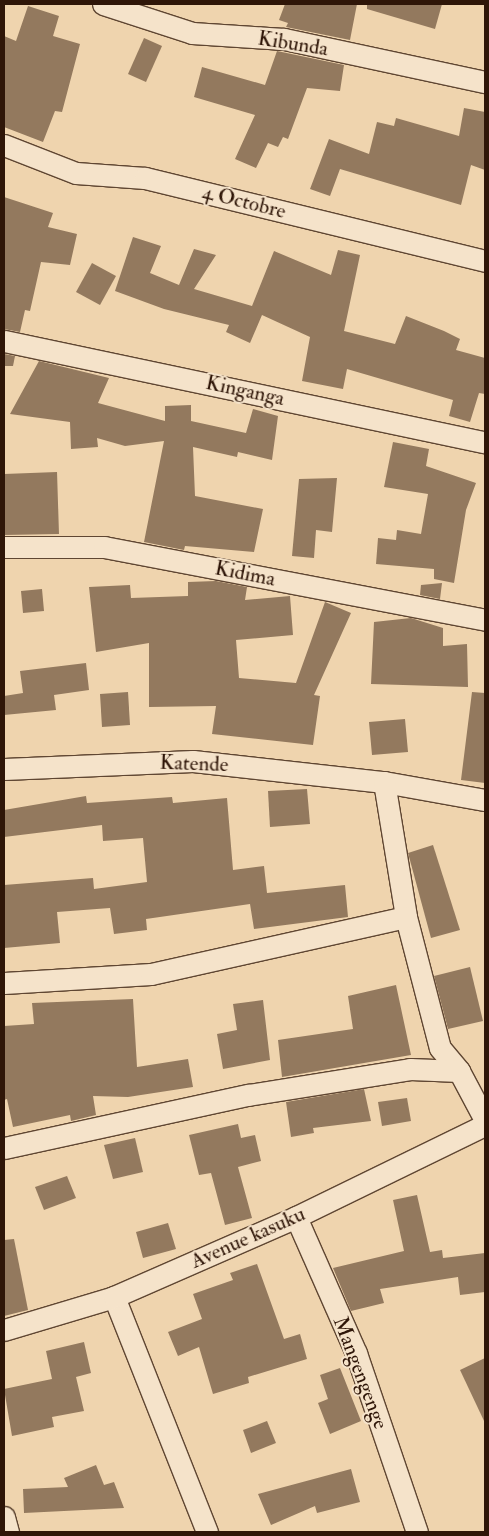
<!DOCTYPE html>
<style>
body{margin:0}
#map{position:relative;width:489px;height:1536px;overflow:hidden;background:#efd4ae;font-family:"IM FELL Double Pica",serif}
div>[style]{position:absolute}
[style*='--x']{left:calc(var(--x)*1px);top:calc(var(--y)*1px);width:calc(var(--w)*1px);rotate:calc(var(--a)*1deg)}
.building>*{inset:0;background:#93795e}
.roads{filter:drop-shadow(1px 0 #5f4632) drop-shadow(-1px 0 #5f4632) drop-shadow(0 1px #5f4632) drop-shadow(0 -1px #5f4632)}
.street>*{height:21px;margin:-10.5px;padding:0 10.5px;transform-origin:10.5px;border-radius:10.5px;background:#f5e3ca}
span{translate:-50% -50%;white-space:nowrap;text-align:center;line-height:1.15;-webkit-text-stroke:4px #f5e3ca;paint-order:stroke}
.street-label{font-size:21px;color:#2f1608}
.frame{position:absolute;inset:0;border:5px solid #2f1608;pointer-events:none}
</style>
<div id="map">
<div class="building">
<i style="clip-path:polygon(285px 4px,357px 4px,350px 40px,286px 27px,288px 23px,279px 20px)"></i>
<i style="clip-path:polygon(367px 4px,442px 4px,435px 29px,367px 9px)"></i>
<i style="clip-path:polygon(28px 6px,59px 16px,53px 36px,80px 44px,62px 112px,55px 111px,43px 142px,4px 127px,4px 36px,16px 41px)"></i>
<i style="clip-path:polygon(144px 38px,162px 46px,146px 82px,128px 74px)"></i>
<i style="clip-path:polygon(277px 51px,344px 65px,340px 91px,307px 88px,288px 139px,283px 137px,278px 147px,268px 143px,256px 168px,235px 159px,255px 115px,194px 97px,202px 67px,265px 85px)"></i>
<i style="clip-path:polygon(464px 108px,485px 112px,485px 170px,471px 165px,461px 205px,340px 169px,330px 196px,310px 189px,329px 139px,369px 154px,377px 122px,394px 126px,396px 118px,459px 136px)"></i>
<i style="clip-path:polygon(4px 197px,53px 213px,48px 227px,77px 234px,70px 265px,41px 262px,30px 311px,25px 310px,20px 332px,4px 329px)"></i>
<i style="clip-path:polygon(133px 237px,161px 246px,150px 273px,179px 285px,194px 249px,216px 255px,194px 289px,252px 306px,274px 251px,331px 275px,338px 250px,360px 255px,344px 331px,395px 344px,406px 316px,444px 331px,460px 339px,456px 350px,485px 358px,485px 394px,479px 393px,470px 422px,449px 416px,453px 400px,347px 369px,343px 389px,302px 381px,310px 337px,262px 315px,250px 343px,226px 332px,229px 325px,164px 309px,115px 291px)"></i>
<i style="clip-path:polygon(92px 263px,116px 276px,100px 305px,76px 292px)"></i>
<i style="clip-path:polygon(4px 354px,15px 356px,13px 366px,4px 366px)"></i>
<i style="clip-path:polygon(39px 361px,109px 378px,98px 403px,165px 421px,165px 406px,191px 405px,191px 421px,246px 433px,253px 409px,278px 416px,272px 460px,238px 452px,237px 457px,193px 447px,195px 496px,263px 509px,254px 552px,185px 546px,184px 550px,144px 542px,164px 441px,125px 446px,97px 438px,98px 447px,71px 449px,70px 422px,10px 414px)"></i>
<i style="clip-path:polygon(393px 442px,429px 449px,426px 466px,476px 483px,466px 510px,454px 583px,434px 579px,434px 569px,376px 564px,378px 538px,396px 540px,397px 530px,421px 534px,428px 494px,384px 487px)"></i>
<i style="clip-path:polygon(57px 472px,59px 534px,4px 535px,4px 474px)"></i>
<i style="clip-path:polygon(337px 478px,332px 532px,316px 530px,314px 558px,292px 556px,299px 479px)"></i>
<i style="clip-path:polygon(216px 581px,247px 587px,245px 600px,290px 596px,293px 635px,236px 640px,239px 678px,296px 683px,325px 602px,351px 613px,314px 695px,320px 696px,313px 745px,212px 734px,216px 706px,149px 707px,149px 643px,96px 652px,89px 587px,130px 585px,131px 598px,188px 596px,188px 582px)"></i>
<i style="clip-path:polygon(442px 583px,440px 599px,420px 595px,421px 585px)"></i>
<i style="clip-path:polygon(42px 589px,44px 611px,23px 613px,21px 591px)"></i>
<i style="clip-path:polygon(411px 618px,443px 628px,443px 646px,467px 644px,468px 687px,371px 684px,374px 622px)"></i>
<i style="clip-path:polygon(86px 663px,89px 690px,54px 695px,56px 710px,4px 715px,4px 696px,23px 693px,20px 671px)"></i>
<i style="clip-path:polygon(128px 692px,130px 725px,102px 727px,100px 694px)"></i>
<i style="clip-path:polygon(472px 692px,485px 693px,485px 783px,461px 780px)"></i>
<i style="clip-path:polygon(405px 719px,408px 752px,372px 755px,369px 722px)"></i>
<i style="clip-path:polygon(307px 789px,310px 824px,270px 827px,268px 791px)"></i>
<i style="clip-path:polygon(86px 796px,87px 803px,172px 797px,173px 803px,227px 798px,233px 870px,264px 866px,267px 893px,345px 885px,348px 917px,254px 929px,250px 904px,146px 919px,147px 930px,114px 934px,110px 908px,57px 912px,60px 943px,4px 948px,4px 885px,93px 878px,94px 889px,147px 882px,143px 838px,103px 841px,102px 825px,4px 837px,4px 810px)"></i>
<i style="clip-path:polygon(433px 845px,460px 930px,431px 938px,408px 853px)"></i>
<i style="clip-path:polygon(470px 967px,483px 1021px,448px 1029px,434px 976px)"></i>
<i style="clip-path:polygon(396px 985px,411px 1055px,282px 1077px,278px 1040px,353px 1029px,348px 996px)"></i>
<i style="clip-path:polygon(133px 999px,137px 1067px,188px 1059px,193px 1087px,128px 1097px,93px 1096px,96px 1115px,71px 1121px,70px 1115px,13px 1127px,7px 1099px,4px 1100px,4px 1026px,34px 1024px,32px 1003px)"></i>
<i style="clip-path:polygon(263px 1000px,270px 1060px,223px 1069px,217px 1034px,237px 1030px,233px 1004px)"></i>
<i style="clip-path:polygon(364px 1089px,371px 1121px,313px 1128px,314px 1133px,291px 1137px,286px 1102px)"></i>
<i style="clip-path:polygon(407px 1098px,411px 1121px,382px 1126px,378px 1102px)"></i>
<i style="clip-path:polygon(238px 1124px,241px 1138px,255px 1135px,261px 1161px,238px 1167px,252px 1218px,225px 1225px,211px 1173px,199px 1175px,189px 1135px)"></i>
<i style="clip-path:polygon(135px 1138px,143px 1172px,113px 1179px,104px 1145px)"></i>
<i style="clip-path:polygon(67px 1176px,76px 1198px,44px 1210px,35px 1187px)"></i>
<i style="clip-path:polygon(417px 1195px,430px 1252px,442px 1250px,443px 1258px,485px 1253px,485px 1292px,460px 1295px,458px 1277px,380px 1289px,384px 1303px,351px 1311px,333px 1268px,404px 1251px,393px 1200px)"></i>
<i style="clip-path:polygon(168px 1223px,176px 1249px,143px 1258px,136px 1232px)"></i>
<i style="clip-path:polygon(14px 1239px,28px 1310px,4px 1316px,4px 1240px)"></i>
<i style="clip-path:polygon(257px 1264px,284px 1339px,300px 1334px,307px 1359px,248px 1377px,249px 1383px,213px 1394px,199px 1347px,178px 1356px,168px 1332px,202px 1319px,193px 1294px,233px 1280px,230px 1273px)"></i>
<i style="clip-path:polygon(84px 1342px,91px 1373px,76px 1377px,84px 1411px,52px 1417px,54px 1427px,12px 1436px,4px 1389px,52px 1379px,46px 1351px)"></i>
<i style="clip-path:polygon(485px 1358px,485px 1423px,460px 1370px)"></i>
<i style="clip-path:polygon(340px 1368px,361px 1421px,330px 1434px,318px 1403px,328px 1399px,320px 1375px)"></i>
<i style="clip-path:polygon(267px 1421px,276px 1443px,251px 1453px,243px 1430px)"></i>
<i style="clip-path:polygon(96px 1465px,104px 1485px,114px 1482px,124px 1508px,24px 1513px,23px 1489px,68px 1487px,64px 1478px)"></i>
<i style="clip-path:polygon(351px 1469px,360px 1502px,317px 1513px,315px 1506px,271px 1525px,258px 1494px)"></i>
</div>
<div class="roads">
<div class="street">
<i style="--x:103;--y:4;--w:94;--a:18"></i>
<i style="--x:192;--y:33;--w:92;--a:3.7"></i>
<i style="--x:284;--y:39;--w:206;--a:12.1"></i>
<i style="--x:4;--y:145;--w:77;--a:21.3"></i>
<i style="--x:76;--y:173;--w:69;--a:4.1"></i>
<i style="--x:145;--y:178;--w:350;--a:13.7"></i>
<i style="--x:4;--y:341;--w:491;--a:11.9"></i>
<i style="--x:4;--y:547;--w:100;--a:0"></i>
<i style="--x:104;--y:547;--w:388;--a:10.8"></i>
<i style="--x:4;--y:769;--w:189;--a:-2.4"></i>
<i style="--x:193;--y:761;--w:192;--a:6.3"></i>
<i style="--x:384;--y:782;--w:103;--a:10.1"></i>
<i style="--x:384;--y:782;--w:137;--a:80.7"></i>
<i style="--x:406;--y:917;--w:135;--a:75.5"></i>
<i style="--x:440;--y:1048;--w:30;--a:50"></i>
<i style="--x:459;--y:1071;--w:55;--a:62"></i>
<i style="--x:4;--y:983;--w:147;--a:-3.5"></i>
<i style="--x:151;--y:974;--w:261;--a:-12.6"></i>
<i style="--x:4;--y:1148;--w:250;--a:-12.3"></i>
<i style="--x:248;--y:1095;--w:164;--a:-9.1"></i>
<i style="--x:410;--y:1069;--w:49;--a:2.3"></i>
<i style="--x:296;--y:1217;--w:149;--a:66.2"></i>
<i style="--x:356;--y:1353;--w:189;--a:71.2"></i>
<i style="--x:114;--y:1297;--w:253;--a:68.4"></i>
<i style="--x:4;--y:1330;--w:115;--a:-16.7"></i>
<i style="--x:114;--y:1297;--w:199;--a:-23.7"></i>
<i style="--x:296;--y:1217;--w:210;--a:-26"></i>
<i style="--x:4;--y:1517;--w:16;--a:75"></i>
</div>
</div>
<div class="street-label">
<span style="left:293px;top:44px;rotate:9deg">Kibunda</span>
<span style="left:244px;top:202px;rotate:14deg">4 Octobre</span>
<span style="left:245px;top:391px;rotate:12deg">Kinganga</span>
<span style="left:245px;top:574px;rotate:11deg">Kidima</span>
<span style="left:194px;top:764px;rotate:2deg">Katende</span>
<span style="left:248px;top:1238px;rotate:-24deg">Avenue kasuku</span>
<span style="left:360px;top:1373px;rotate:69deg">Mangengenge</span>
</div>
<div class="frame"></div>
</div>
